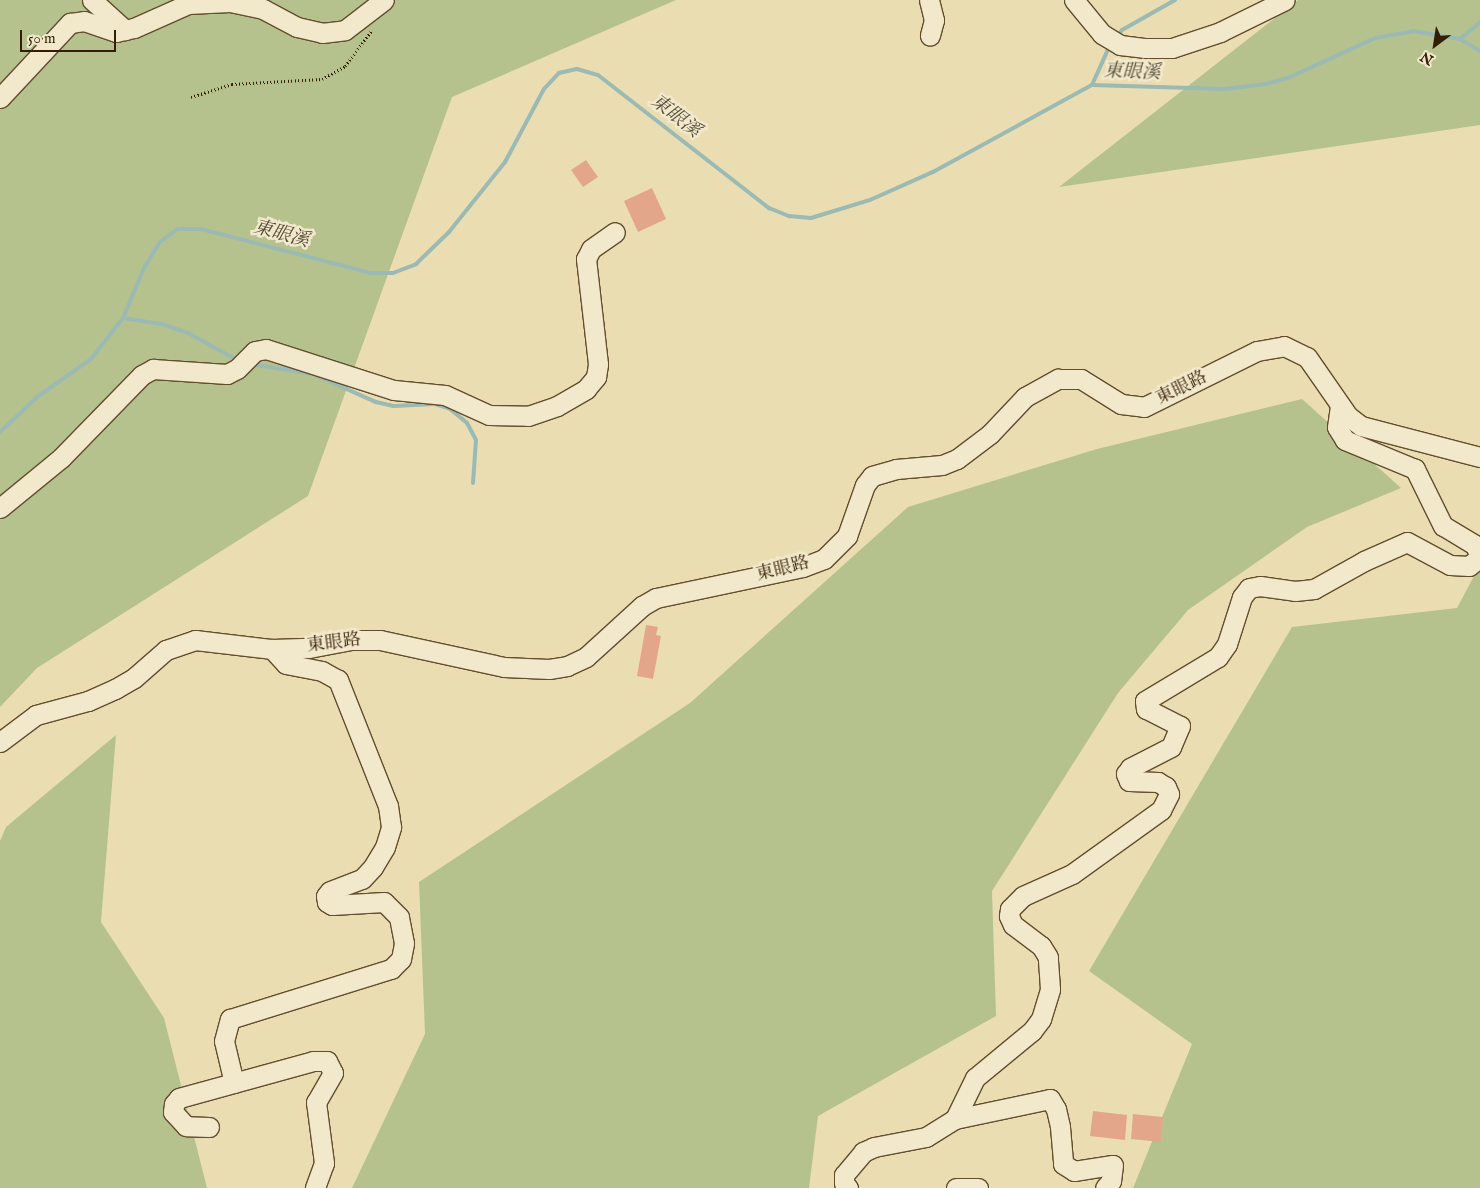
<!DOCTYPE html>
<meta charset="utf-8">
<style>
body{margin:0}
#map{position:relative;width:1480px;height:1188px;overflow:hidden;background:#ebddb2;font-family:"IM FELL English","Noto Serif TC",serif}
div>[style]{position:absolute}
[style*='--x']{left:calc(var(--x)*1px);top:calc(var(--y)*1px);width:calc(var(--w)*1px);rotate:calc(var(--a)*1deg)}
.green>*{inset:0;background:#b5c28e}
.stream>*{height:4px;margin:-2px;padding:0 2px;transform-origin:2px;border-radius:2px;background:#9abab3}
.building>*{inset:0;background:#e4a68a}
.path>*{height:2.5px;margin-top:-1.25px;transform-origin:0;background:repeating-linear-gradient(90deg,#341d00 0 1px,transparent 0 3.5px)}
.roads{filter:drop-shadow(1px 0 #624d2c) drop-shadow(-1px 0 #624d2c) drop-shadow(0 1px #624d2c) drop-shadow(0 -1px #624d2c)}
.minor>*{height:19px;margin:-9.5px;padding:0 9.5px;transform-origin:9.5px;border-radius:9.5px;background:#f2e9cd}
span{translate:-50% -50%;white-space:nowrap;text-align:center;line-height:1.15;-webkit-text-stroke:5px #f2e9cd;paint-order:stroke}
.street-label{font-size:18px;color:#341d00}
.water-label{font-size:19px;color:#534c36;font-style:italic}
.north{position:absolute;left:1410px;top:20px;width:50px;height:50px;-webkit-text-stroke:4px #f2e9cd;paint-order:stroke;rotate:211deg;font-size:14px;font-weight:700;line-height:20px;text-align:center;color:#341d00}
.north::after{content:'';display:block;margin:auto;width:18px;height:22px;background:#341d00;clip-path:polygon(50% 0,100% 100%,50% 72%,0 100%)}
.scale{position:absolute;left:20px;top:30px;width:96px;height:22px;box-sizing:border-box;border:2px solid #341d00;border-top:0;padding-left:6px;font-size:15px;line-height:18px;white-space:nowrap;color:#341d00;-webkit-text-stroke:4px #f2e9cd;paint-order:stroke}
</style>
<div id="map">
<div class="green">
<i style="clip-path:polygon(0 0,676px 0,452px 97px,308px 496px,37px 668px,0 707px)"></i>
<i style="clip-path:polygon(1298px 0,1480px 0,1480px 125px,1059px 187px)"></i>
<i style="clip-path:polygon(1302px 399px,1401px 488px,1307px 527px,1188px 610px,1118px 693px,992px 891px,996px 1016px,818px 1116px,809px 1188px,352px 1188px,425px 1034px,419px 882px,690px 703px,908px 507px,1097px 449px)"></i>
<i style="clip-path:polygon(1480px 565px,1480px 1188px,1133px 1188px,1192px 1044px,1089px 971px,1292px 627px,1457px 608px)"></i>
<i style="clip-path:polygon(116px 735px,101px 922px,164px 1018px,207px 1188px,0 1188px,0 841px,6px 827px)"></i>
</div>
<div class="stream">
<i style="--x:1116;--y:37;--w:9;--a:-49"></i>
<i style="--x:1122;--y:30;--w:61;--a:-29.5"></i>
<i style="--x:1460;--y:39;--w:26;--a:-40"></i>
<i style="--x:1092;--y:85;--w:44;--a:-65.8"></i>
<i style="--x:123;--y:318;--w:39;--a:9"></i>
<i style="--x:162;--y:324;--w:28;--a:19"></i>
<i style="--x:188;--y:333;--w:58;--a:28.8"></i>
<i style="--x:250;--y:364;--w:64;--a:9"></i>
<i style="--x:313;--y:374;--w:69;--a:24"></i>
<i style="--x:376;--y:402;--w:18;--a:13"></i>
<i style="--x:394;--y:406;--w:41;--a:-2.8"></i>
<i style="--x:435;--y:404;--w:16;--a:18"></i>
<i style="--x:450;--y:409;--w:22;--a:39"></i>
<i style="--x:467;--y:423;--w:19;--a:62"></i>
<i style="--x:476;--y:440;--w:43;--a:94"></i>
<i style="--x:0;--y:432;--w:51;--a:-43.4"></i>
<i style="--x:37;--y:397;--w:66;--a:-35.1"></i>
<i style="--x:91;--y:359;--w:52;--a:-52"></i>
<i style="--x:123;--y:318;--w:56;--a:-67.1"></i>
<i style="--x:145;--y:266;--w:28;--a:-58"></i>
<i style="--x:160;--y:242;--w:21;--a:-37"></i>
<i style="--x:177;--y:229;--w:24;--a:0"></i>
<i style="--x:201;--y:229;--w:176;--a:14.5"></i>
<i style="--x:371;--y:273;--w:22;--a:0"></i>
<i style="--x:393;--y:273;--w:25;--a:-21"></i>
<i style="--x:416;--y:264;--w:46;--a:-44.1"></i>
<i style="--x:449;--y:232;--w:90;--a:-51.3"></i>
<i style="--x:505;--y:162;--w:83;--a:-61.9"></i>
<i style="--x:544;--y:89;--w:22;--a:-47"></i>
<i style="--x:559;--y:73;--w:18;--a:-13"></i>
<i style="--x:577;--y:69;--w:22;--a:16"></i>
<i style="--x:598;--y:75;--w:217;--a:37.9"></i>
<i style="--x:769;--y:208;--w:22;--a:22"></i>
<i style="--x:789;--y:216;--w:22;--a:5"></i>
<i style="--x:811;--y:218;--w:62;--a:-17"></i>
<i style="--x:870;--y:200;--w:69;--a:-24"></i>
<i style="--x:933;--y:172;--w:181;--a:-28.7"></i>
<i style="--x:1092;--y:85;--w:133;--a:1.7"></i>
<i style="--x:1225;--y:89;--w:41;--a:-7"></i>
<i style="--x:1266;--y:84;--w:25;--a:-16"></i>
<i style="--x:1290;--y:77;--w:94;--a:-24.6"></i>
<i style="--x:1375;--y:38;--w:39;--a:-10"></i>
<i style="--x:1413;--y:31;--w:48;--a:9.7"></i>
<i style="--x:1460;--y:39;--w:23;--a:31"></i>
</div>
<div class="building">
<i style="clip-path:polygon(586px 160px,598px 177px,583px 187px,571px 170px)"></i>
<i style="clip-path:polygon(652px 188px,666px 219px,638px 232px,624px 201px)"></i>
<i style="clip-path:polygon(646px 625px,658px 627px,656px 635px,661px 636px,653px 679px,637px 676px)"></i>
<i style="clip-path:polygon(1093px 1111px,1127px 1115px,1125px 1140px,1090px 1136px)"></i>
<i style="clip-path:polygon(1133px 1114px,1163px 1117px,1161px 1142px,1131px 1139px)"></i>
</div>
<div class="path">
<i style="--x:191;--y:97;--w:43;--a:-17.6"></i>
<i style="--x:232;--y:84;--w:90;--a:-3.2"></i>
<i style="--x:322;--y:79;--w:26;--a:-29"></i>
<i style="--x:345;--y:66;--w:45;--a:-53.1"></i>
</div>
<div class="roads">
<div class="minor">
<i style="--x:92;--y:0;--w:45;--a:42.3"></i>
<i style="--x:929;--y:0;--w:21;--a:76"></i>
<i style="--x:934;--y:20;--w:16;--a:105"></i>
<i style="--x:1074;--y:0;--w:44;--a:50.5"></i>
<i style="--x:1102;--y:34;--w:21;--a:31"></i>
<i style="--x:1120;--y:45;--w:24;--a:7"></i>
<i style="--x:1144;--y:48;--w:28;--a:0"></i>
<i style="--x:1172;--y:48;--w:51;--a:-18.4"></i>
<i style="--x:1220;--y:32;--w:72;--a:-26.2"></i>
<i style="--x:0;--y:98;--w:103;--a:-47"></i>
<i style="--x:70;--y:23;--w:14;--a:-8"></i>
<i style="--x:84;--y:21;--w:34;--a:19"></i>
<i style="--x:116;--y:32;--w:18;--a:-13"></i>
<i style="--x:134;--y:28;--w:59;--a:-24"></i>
<i style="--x:188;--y:4;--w:42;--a:-2.7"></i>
<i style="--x:230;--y:2;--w:34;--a:12"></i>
<i style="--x:263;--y:9;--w:38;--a:28"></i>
<i style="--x:297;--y:27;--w:26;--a:13"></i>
<i style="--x:322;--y:33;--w:23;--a:-7"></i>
<i style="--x:345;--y:30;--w:49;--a:-37.6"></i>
<i style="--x:0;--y:508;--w:79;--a:-39.3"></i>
<i style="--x:61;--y:458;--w:116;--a:-45.7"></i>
<i style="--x:142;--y:375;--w:13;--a:-29"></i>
<i style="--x:153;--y:369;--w:74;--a:3.9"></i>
<i style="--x:227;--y:374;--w:11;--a:-27"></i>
<i style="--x:237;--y:369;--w:25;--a:-45"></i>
<i style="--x:255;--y:351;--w:11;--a:-10"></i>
<i style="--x:266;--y:349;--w:134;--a:17.8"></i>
<i style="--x:394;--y:390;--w:51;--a:5.6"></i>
<i style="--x:445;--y:395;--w:48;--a:24.4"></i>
<i style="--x:489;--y:415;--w:39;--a:1"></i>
<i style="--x:528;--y:416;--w:31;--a:-19"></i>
<i style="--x:557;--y:406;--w:34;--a:-30"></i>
<i style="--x:586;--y:389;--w:16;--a:-50"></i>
<i style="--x:596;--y:377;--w:13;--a:-81"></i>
<i style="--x:598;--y:364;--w:106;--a:-96.5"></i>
<i style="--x:586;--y:259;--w:11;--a:-63"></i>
<i style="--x:591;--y:249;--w:29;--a:-35"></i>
<i style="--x:0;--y:742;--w:45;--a:-36.9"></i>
<i style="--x:36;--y:715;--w:54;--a:-15.1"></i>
<i style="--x:88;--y:701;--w:30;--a:-24"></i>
<i style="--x:115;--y:689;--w:22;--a:-30"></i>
<i style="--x:134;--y:678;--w:43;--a:-41.2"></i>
<i style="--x:166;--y:650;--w:31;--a:-19"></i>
<i style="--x:195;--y:640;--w:78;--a:6.7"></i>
<i style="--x:272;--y:649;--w:37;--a:-2"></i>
<i style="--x:309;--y:648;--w:43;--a:-10.8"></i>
<i style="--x:351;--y:640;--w:29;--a:0"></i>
<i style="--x:380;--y:640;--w:127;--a:12.3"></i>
<i style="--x:504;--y:667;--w:45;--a:2.5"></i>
<i style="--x:549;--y:669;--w:18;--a:-9"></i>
<i style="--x:567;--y:666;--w:21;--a:-25"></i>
<i style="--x:586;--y:657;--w:76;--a:-42.3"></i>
<i style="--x:642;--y:606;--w:16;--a:-30"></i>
<i style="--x:656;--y:598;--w:150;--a:-11.9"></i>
<i style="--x:803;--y:567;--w:22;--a:-21"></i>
<i style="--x:824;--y:559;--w:33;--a:-45"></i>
<i style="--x:847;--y:536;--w:54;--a:-70.6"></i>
<i style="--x:865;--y:485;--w:11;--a:-52"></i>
<i style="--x:872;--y:476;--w:25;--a:-16"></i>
<i style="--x:896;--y:469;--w:46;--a:-5"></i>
<i style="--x:942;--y:465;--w:16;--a:-22"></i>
<i style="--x:957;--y:459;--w:41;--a:-37.1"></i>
<i style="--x:990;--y:434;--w:51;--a:-46.6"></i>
<i style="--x:1025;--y:397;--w:38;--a:-29"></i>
<i style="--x:1058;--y:379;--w:23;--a:0"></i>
<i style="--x:1081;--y:379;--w:47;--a:32"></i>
<i style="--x:1121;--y:404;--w:23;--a:7"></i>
<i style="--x:1144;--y:407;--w:126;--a:-26.4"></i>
<i style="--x:1257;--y:351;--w:27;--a:-10"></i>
<i style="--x:1284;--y:346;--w:25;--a:26"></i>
<i style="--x:1307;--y:357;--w:72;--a:55.2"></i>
<i style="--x:1348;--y:416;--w:16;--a:38"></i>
<i style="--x:1361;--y:426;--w:123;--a:14.6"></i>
<i style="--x:234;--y:1083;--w:43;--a:-103.4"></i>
<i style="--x:224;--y:1041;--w:23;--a:-75"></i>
<i style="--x:230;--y:1019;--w:169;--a:-17.3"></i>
<i style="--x:391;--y:969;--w:14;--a:-45"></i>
<i style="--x:401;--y:959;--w:16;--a:-79"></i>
<i style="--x:404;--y:943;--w:26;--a:-101"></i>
<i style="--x:399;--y:917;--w:21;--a:-135"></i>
<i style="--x:384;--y:902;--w:52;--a:176.7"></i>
<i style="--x:332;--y:905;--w:6;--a:-149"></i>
<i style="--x:327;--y:902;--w:6;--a:-99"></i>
<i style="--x:326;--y:896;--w:6;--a:-51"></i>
<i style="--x:330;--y:891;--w:34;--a:-21"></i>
<i style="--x:362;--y:879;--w:16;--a:-47"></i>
<i style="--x:373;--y:867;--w:23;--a:-59"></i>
<i style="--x:385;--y:847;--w:21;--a:-73"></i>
<i style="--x:391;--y:827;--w:21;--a:-98"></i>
<i style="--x:388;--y:806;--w:136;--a:-111.6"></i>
<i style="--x:338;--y:680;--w:18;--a:-151"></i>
<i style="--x:322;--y:671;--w:37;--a:-169"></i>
<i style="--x:286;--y:664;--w:21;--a:-133"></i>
<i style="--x:955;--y:1119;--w:97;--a:-11.9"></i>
<i style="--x:1050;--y:1099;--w:12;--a:59"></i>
<i style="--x:1056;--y:1109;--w:18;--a:77"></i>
<i style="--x:1060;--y:1127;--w:37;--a:85"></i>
<i style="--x:1063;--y:1164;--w:13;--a:32"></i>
<i style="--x:1074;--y:1171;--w:39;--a:-9"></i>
<i style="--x:1113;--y:1165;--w:16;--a:97"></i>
<i style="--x:1111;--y:1181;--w:9;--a:131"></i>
<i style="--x:209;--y:1127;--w:23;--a:-178"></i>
<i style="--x:186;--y:1126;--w:19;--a:-133"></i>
<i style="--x:173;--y:1112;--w:8;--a:-83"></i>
<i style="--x:174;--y:1104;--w:8;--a:-50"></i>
<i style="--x:179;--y:1098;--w:139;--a:-15.4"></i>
<i style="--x:313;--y:1061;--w:14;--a:0"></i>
<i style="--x:327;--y:1061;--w:13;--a:63"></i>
<i style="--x:333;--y:1073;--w:34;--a:120"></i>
<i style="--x:316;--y:1102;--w:62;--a:82.5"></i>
<i style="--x:324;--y:1163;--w:27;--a:110"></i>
<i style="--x:848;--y:1188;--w:6;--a:-129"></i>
<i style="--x:844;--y:1183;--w:8;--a:-90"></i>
<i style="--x:844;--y:1175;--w:30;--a:-50"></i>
<i style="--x:863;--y:1152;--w:12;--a:-24"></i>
<i style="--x:874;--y:1147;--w:53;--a:-10.9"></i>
<i style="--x:926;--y:1137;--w:34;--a:-32"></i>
<i style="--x:955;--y:1119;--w:46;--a:-64"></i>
<i style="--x:975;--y:1078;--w:74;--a:-39.5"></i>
<i style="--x:1032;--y:1031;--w:15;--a:-53"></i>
<i style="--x:1041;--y:1019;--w:31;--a:-73"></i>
<i style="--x:1050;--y:989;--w:32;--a:-94"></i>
<i style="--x:1048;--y:957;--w:13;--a:-122"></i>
<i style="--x:1041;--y:946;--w:35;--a:-143"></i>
<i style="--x:1013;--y:925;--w:10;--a:-114"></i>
<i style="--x:1009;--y:916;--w:7;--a:-82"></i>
<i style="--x:1010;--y:909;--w:18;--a:-45"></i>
<i style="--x:1023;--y:896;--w:54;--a:-24.2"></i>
<i style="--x:1072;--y:874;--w:110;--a:-35.7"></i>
<i style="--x:1161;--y:810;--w:18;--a:-63"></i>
<i style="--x:1169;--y:794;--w:8;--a:-113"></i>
<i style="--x:1166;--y:787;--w:9;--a:-148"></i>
<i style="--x:1158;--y:782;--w:29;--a:-178"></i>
<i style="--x:1129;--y:781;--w:8;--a:-113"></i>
<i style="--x:1126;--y:774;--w:7;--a:-56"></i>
<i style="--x:1130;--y:768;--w:46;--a:-27.1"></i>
<i style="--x:1171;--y:747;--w:23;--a:-67"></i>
<i style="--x:1180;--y:726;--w:38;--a:-153"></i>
<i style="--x:1146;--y:709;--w:8;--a:-97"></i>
<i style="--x:1145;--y:701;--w:85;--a:-31.1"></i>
<i style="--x:1218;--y:657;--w:16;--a:-55"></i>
<i style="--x:1227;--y:644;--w:49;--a:-72.3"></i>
<i style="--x:1242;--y:597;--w:11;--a:-52"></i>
<i style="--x:1249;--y:588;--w:11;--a:-10"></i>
<i style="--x:1260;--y:586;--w:35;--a:8"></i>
<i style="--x:1295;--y:591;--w:19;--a:-6"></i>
<i style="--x:1314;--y:589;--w:57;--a:-29.2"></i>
<i style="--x:1364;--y:561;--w:47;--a:-23.8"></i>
<i style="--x:1407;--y:542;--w:49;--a:28.1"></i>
<i style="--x:1450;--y:565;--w:19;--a:3"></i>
<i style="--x:1469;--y:566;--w:14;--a:-39"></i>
<i style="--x:1480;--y:557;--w:13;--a:-113"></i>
<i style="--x:1475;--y:545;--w:37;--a:-149"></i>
<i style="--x:1443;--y:526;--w:64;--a:-116.2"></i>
<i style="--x:1415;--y:469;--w:76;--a:-157.5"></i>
<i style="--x:1345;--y:440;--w:15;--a:-122"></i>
<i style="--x:1337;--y:427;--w:21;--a:-82"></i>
<i style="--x:956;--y:1188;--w:22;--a:0"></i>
</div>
</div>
<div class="street-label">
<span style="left:1182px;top:389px;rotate:-26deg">東眼路</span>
<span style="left:783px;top:570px;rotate:-14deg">東眼路</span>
<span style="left:334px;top:644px;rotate:-7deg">東眼路</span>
</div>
<div class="water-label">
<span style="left:1132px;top:73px;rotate:2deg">東眼溪</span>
<span style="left:675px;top:117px;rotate:38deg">東眼溪</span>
<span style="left:281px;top:235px;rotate:15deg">東眼溪</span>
</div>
<div class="north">N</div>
<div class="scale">50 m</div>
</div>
